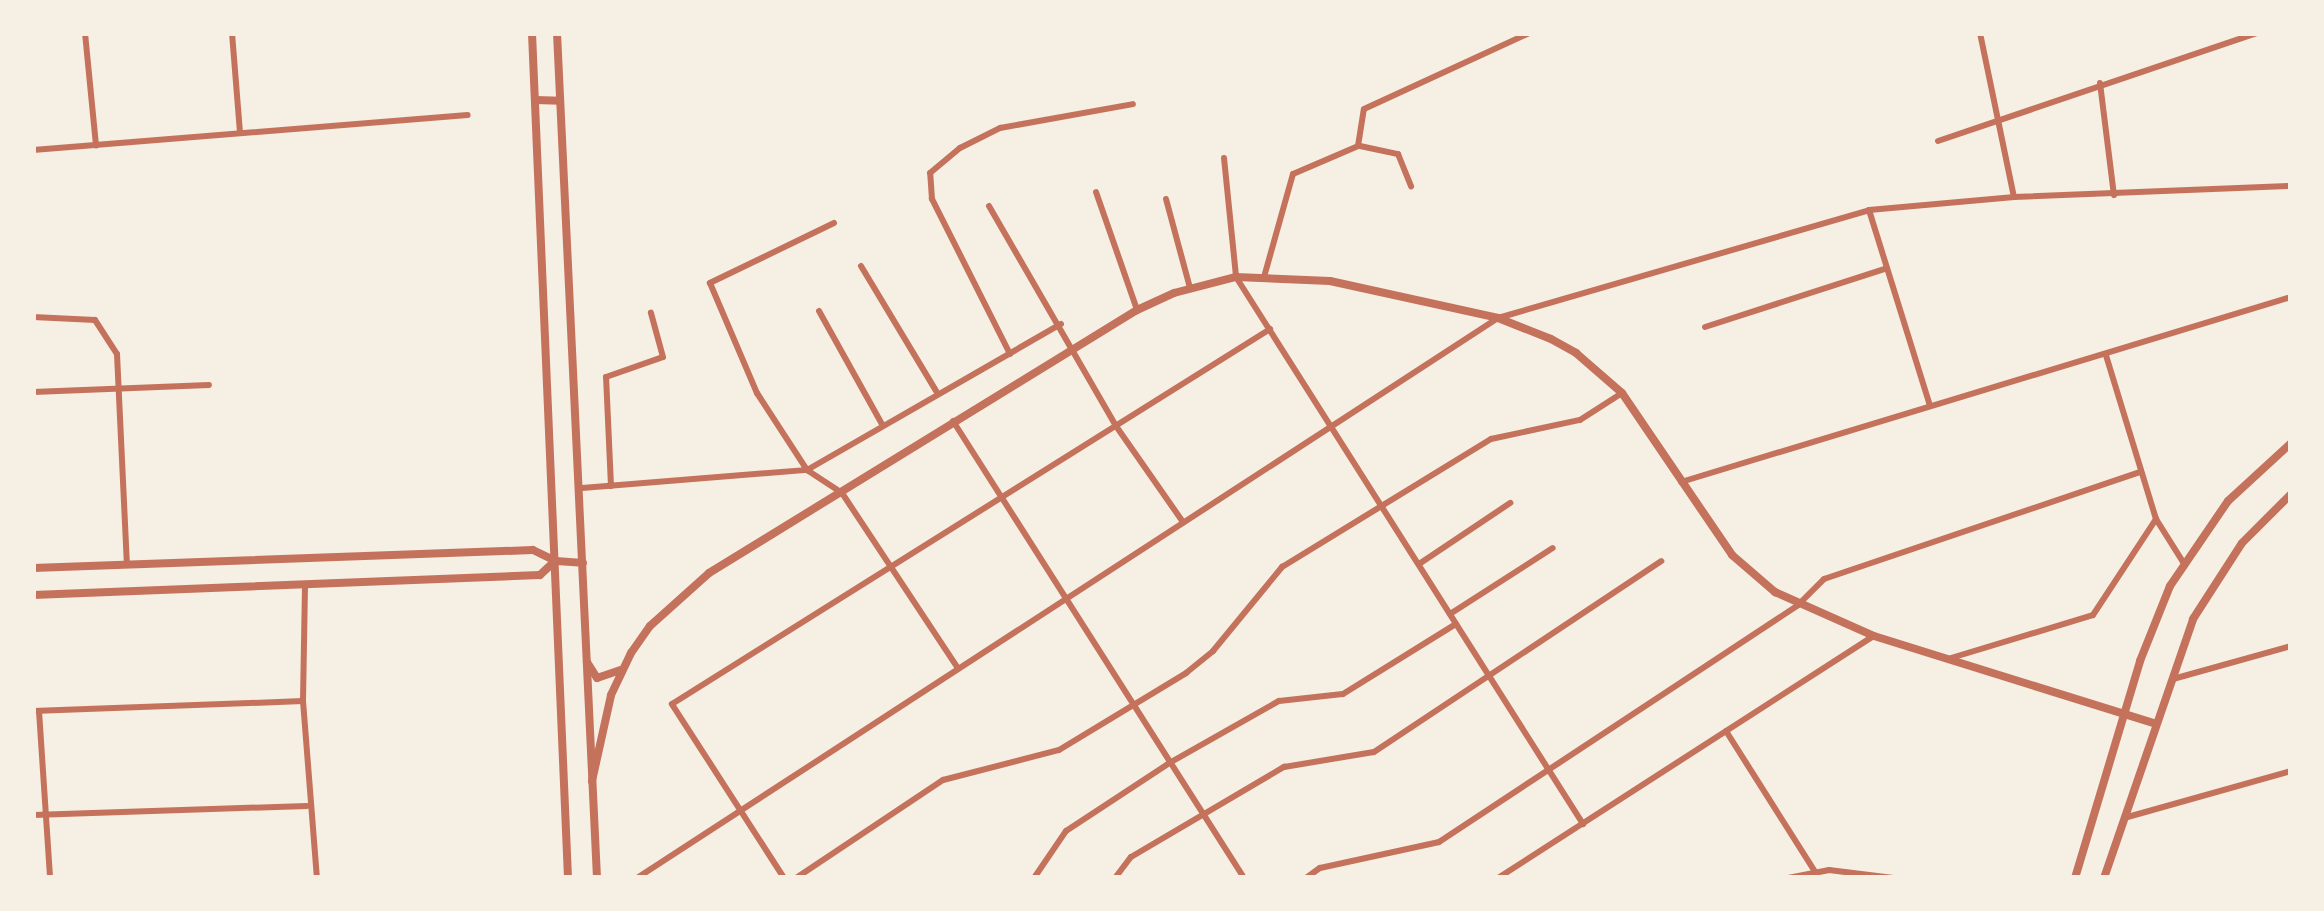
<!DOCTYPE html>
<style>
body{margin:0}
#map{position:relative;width:2324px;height:911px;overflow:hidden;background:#f6efe4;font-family:"Zilla Slab",serif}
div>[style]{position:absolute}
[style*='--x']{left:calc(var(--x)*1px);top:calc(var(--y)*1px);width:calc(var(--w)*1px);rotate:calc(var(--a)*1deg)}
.minor>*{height:6px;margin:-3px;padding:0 3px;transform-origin:3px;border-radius:3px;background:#c5725c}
.tertiary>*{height:8px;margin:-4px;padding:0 4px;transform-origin:4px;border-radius:4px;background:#c5725c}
span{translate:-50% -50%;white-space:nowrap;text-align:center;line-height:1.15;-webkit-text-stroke:9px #f6efe4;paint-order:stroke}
.frame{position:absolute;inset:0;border:36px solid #f6efe4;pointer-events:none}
</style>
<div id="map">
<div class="minor">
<i style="--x:85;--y:33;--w:113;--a:84.4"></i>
<i style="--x:232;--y:33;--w:100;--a:85.4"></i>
<i style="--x:1980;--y:33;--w:167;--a:78.3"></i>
<i style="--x:2100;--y:83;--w:113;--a:82.9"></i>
<i style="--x:1938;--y:141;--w:337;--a:-18.7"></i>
<i style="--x:1360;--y:146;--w:39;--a:12"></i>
<i style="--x:1398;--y:154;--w:35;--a:68"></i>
<i style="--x:33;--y:150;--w:436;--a:-4.6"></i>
<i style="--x:1224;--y:158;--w:120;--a:84.2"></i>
<i style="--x:1236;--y:277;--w:648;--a:57.61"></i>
<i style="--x:1096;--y:192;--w:125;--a:70.8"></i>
<i style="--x:1166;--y:199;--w:92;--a:74.9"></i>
<i style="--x:989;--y:206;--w:254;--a:60"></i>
<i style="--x:1116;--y:426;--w:117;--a:55.1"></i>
<i style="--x:1869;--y:210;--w:205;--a:72.7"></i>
<i style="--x:834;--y:223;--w:138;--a:154.2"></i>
<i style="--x:710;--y:283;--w:120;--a:66.9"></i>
<i style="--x:757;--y:393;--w:92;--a:57"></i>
<i style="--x:807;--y:470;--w:42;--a:33.3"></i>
<i style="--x:842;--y:493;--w:209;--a:56.5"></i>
<i style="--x:861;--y:266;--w:146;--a:59"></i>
<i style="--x:1264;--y:277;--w:107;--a:-74.3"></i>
<i style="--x:1293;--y:174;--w:71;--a:-23.3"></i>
<i style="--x:1358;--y:146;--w:37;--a:-81"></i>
<i style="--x:1364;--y:109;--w:182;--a:-24.7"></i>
<i style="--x:819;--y:311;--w:129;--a:60.9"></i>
<i style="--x:33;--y:317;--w:62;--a:2.8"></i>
<i style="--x:95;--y:320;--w:40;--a:57.1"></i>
<i style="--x:117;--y:354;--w:210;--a:87.3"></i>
<i style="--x:1705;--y:327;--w:189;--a:-17.9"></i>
<i style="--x:1010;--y:354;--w:174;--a:-116.7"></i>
<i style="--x:932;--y:199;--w:26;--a:-94"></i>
<i style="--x:930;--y:173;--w:39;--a:-40"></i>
<i style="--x:960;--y:148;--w:45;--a:-26.6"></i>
<i style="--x:1000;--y:128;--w:135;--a:-10.2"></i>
<i style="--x:33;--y:392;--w:176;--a:-2.3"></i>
<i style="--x:953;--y:421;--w:542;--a:57.51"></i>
<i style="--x:1681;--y:482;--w:637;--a:-16.87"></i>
<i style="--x:611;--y:486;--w:109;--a:-92.6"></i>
<i style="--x:606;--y:377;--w:60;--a:-19.3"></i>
<i style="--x:663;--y:357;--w:46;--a:-105.3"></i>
<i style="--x:582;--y:488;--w:226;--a:-4.6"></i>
<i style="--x:807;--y:470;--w:293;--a:-29.9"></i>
<i style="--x:2156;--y:519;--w:51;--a:57.9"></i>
<i style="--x:1419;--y:564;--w:110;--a:-33.8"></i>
<i style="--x:305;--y:586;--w:115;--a:91"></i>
<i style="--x:303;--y:701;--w:178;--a:85.5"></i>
<i style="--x:1450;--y:614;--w:122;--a:-32.7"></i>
<i style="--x:1951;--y:658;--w:148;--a:-16.8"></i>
<i style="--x:2093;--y:615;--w:115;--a:-56.7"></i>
<i style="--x:2156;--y:519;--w:171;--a:-107"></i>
<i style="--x:2173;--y:679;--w:123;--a:-15.6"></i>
<i style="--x:33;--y:711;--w:270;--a:-2.1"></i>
<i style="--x:39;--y:711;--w:167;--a:86.2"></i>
<i style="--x:1726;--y:731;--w:165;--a:57.7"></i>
<i style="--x:33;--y:815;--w:274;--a:-1.9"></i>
<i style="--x:2124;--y:818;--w:173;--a:-15.7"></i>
<i style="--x:637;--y:878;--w:1027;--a:-33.04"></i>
<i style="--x:1498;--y:318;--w:386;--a:-16.2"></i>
<i style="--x:1869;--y:210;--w:146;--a:-5.1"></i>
<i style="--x:2014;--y:197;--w:277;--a:-2.3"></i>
<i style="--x:784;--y:878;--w:207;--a:-122.8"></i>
<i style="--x:672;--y:704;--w:706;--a:-32.09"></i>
<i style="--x:796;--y:878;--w:177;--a:-33.7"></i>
<i style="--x:943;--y:780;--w:120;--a:-14.5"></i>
<i style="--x:1059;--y:750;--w:149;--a:-31.2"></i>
<i style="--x:1186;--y:673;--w:35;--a:-39"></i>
<i style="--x:1213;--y:651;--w:109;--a:-50.6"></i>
<i style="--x:1282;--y:567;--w:245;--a:-31.5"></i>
<i style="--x:1491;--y:439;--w:91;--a:-12.1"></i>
<i style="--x:1580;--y:420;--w:50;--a:-32.7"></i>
<i style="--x:1034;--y:878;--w:57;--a:-55.8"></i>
<i style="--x:1066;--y:831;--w:126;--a:-33.3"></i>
<i style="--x:1171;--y:762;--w:124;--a:-29.5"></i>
<i style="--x:1279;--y:701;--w:64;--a:-6.2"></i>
<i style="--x:1343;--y:694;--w:133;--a:-31.8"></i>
<i style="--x:1115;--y:878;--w:26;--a:-53"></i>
<i style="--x:1131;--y:857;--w:178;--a:-30.5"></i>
<i style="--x:1284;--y:767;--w:91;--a:-9.5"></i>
<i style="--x:1374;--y:752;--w:345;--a:-33.6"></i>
<i style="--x:1306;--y:878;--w:17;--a:-36"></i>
<i style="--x:1320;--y:868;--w:122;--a:-12.3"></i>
<i style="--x:1439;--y:842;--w:430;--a:-33.4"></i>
<i style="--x:1798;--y:605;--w:37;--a:-45"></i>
<i style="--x:1824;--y:579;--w:334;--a:-18.7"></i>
<i style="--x:1498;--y:878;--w:447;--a:-32.8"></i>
<i style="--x:1788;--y:878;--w:42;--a:-11"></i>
<i style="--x:1829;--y:870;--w:65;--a:7"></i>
</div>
<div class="tertiary">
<i style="--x:532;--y:33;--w:846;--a:87.56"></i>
<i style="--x:557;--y:33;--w:846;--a:87.29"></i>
<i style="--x:536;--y:100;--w:24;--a:2"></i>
<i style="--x:33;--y:568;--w:500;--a:-2.06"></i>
<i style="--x:533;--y:550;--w:25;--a:26"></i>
<i style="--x:556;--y:561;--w:27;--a:4"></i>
<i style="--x:33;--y:595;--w:507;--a:-2.26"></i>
<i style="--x:540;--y:575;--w:19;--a:-43"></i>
<i style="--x:587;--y:662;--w:19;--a:58"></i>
<i style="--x:597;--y:678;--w:24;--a:-19"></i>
<i style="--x:592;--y:781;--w:88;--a:-77.5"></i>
<i style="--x:611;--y:695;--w:47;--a:-64.5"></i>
<i style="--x:631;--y:653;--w:33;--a:-55"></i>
<i style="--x:650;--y:626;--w:79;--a:-41.9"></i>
<i style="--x:709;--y:573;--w:502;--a:-31.57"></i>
<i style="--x:1137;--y:310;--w:41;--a:-24.7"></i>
<i style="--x:1174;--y:293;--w:64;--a:-14.5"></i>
<i style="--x:1236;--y:277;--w:94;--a:2.4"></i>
<i style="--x:1330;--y:281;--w:172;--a:12.4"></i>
<i style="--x:1498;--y:318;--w:57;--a:21.6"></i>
<i style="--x:1551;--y:339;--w:29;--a:29"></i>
<i style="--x:1576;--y:353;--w:61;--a:41"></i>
<i style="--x:1622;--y:393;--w:196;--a:55.8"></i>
<i style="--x:1732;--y:555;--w:57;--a:40.7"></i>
<i style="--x:1775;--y:592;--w:108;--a:24"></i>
<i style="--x:1874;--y:636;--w:293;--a:17.3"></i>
<i style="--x:2075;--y:878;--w:227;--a:-73.3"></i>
<i style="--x:2140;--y:661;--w:81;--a:-68.2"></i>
<i style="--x:2170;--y:586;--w:103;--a:-55.7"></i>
<i style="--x:2228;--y:501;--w:86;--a:-42.6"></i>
<i style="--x:2104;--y:878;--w:274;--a:-71"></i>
<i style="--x:2193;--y:619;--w:90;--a:-57.2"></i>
<i style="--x:2242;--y:543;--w:69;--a:-45"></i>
</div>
<div class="frame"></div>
</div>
